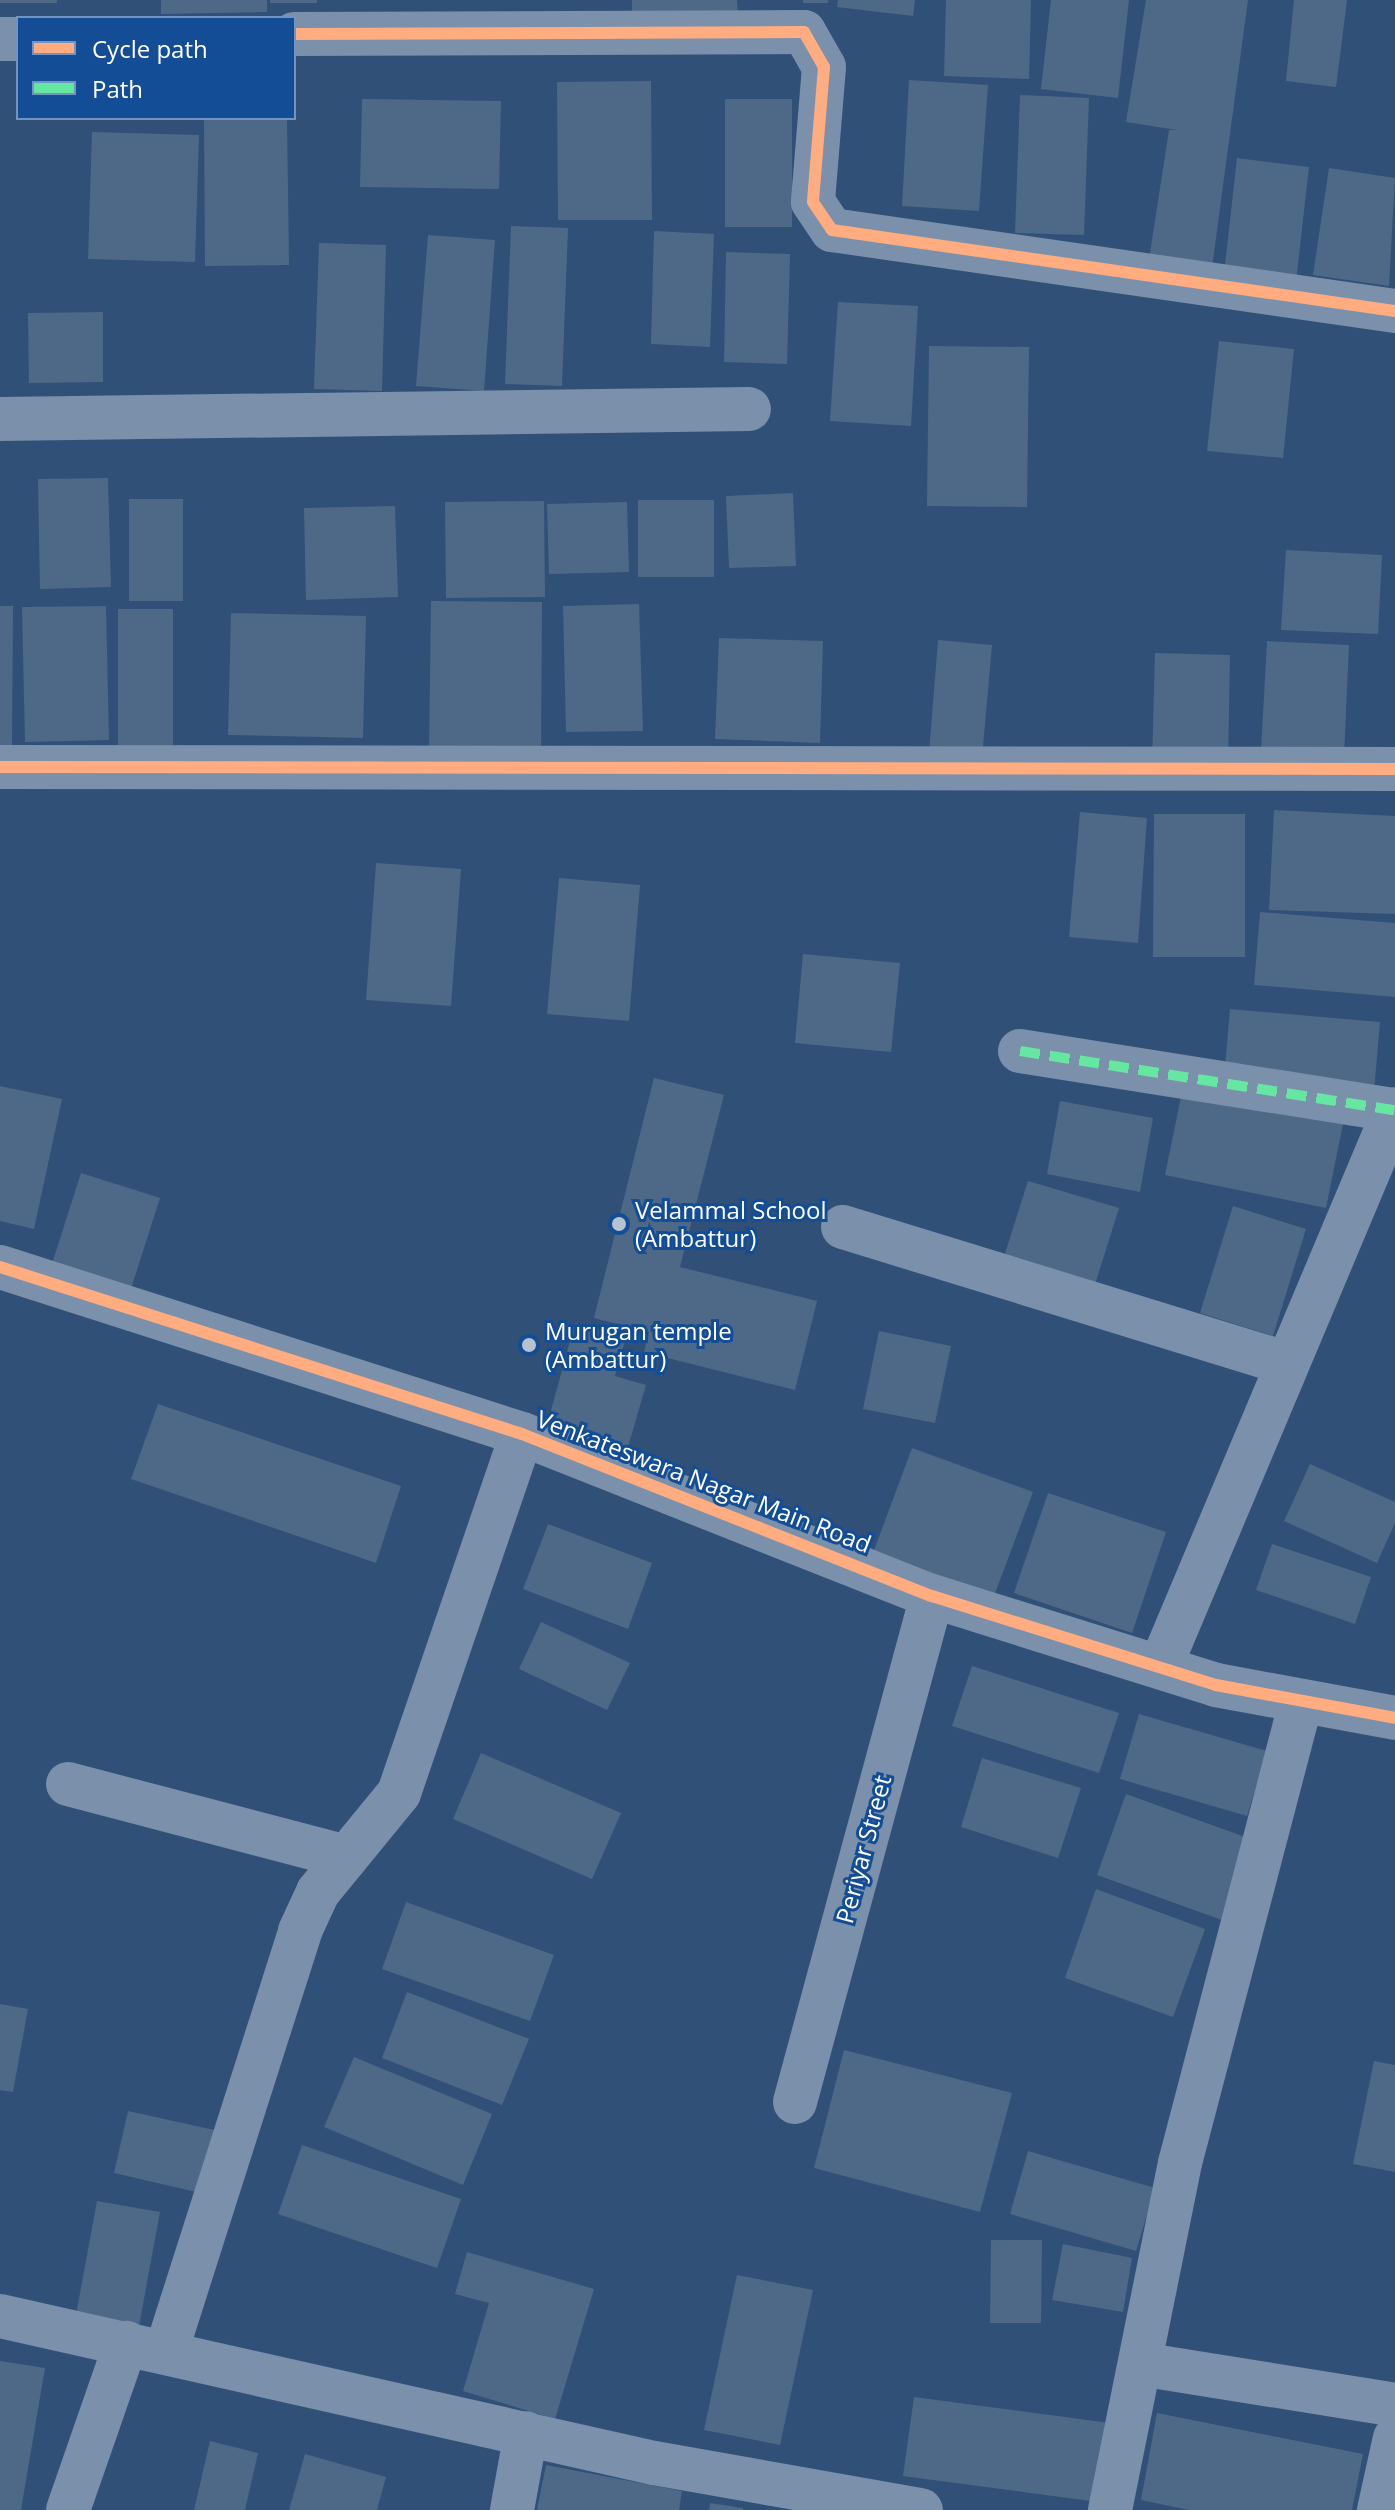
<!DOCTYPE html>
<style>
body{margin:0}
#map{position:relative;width:1395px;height:2510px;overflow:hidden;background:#315078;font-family:"Open Sans",sans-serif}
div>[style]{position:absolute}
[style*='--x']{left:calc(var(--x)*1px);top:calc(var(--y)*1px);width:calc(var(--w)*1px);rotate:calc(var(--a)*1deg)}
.building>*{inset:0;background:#4e6887}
.minor>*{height:44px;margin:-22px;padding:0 22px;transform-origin:22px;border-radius:22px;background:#7a90ab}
.quiet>*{height:10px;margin-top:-5px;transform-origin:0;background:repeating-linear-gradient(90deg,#66e7a1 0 20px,transparent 0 30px)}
.cycleway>*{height:12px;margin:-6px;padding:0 6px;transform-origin:6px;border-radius:6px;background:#ffac80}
.dots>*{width:22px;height:22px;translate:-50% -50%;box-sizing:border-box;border:4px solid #134d96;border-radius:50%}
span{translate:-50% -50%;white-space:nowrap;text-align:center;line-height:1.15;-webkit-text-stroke:6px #134d96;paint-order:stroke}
.poi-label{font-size:24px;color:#fff}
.left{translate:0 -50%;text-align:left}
.street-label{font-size:24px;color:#fff}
.legend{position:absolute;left:16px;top:16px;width:280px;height:104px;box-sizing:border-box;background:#134d96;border:2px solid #7194c0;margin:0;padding:10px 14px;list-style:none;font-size:24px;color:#fff}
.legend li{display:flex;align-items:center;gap:16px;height:40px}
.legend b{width:40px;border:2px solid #7194c0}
</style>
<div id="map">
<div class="building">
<i style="clip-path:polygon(0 0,57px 0,57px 3px,0 3px)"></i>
<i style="clip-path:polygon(161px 0,267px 0,267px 12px,161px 14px)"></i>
<i style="clip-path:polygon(270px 0,317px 0,317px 3px,270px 3px)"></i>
<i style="clip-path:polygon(632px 0,737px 0,738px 14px,632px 15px)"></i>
<i style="clip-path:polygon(803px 0,828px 0,828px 3px,803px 3px)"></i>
<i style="clip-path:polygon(838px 0,915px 0,913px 16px,837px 7px)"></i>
<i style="clip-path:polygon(946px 0,1031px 0,1029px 79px,944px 76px)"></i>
<i style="clip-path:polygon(1051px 0,1129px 0,1118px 98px,1041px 89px)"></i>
<i style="clip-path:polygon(1146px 0,1248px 0,1211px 275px,1148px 266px,1169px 130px,1177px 130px,1126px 122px)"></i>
<i style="clip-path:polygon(1294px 0,1347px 0,1336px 87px,1286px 81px)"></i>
<i style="clip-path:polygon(909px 80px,988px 85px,979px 211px,902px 206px)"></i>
<i style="clip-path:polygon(651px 81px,652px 220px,558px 220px,557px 82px)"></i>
<i style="clip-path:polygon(1020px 95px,1089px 98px,1084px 235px,1015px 233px)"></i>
<i style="clip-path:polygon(362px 99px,501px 101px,499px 189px,360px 187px)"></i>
<i style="clip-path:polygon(725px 99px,792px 99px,792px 227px,725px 227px)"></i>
<i style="clip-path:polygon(204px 118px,287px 118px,289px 265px,205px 266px)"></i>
<i style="clip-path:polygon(92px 132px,199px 135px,195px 262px,88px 259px)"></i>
<i style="clip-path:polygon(1237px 158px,1309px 167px,1296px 282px,1224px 274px)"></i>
<i style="clip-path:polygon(1329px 168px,1395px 178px,1389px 286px,1313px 275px)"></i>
<i style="clip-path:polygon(511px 226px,568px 228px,562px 386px,505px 384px)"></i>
<i style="clip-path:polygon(654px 231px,714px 234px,710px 347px,651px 344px)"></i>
<i style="clip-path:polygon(428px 235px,495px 240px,484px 391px,416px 386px)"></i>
<i style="clip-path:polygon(319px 243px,386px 245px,382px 391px,314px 389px)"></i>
<i style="clip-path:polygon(726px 252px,790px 254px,787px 364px,724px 362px)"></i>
<i style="clip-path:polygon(838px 302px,918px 306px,911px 426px,830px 421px)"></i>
<i style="clip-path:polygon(103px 312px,103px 382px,29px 383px,28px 313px)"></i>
<i style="clip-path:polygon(1219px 341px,1294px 349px,1283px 458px,1207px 451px)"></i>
<i style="clip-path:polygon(929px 346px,1029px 347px,1027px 507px,927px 506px)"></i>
<i style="clip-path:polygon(108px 478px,111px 587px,40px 589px,38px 479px)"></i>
<i style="clip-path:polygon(793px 493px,796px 566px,729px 568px,726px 496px)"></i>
<i style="clip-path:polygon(129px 499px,183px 499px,183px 601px,129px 601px)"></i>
<i style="clip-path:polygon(638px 500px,714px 500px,714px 577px,638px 577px)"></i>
<i style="clip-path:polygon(544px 501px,545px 597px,446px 598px,445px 502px)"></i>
<i style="clip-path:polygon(627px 502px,629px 572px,549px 574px,547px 504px)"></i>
<i style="clip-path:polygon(395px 506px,398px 597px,306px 600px,304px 508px)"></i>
<i style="clip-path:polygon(1286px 550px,1382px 555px,1378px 634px,1281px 630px)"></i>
<i style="clip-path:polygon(431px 601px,542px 602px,541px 754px,429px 753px)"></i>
<i style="clip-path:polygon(639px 604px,643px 731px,566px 732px,563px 606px)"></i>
<i style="clip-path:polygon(0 606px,13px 606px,12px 746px,0 746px)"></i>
<i style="clip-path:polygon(106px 606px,109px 740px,25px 742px,22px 607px)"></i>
<i style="clip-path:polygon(118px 609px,173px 609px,173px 753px,118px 753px)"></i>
<i style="clip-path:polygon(231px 613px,366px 616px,363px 738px,228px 735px)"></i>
<i style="clip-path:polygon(719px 638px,823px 641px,820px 743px,715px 739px)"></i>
<i style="clip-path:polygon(938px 640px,992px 645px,982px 758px,929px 753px)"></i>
<i style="clip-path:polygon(1267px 641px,1349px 645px,1344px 756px,1261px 751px)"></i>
<i style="clip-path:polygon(1155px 653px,1230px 655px,1228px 766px,1152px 764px)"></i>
<i style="clip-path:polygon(1274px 810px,1395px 816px,1395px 914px,1269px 910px)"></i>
<i style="clip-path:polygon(1080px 812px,1147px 818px,1138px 943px,1069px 937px)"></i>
<i style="clip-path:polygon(1154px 814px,1245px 814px,1245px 957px,1153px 957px)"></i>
<i style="clip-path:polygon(376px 863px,461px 869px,451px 1006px,366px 1000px)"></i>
<i style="clip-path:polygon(559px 878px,640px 885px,629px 1021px,547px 1014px)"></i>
<i style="clip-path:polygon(1260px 912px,1395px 923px,1395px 997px,1254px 985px)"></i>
<i style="clip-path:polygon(803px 954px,900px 963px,891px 1052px,795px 1043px)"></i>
<i style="clip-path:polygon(1230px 1009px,1380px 1022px,1374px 1091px,1224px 1078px)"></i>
<i style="clip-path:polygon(654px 1078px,724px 1095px,680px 1267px,817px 1301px,795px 1390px,644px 1352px,649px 1332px,594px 1318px)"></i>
<i style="clip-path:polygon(0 1086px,62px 1099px,34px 1229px,0 1221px)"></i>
<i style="clip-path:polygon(1183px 1087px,1344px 1119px,1326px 1208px,1165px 1175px)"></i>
<i style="clip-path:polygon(1060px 1101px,1153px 1118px,1140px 1192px,1047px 1174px)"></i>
<i style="clip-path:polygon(81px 1173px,160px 1198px,129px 1295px,50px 1270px)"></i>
<i style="clip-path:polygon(1028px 1181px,1119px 1208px,1093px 1291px,1002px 1263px)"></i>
<i style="clip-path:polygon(1233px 1206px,1306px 1229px,1273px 1336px,1200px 1313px)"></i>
<i style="clip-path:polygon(575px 1323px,626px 1337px,615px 1376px,646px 1385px,628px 1447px,547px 1425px)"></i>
<i style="clip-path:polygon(879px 1331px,951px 1346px,935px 1423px,863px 1409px)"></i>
<i style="clip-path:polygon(158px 1404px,401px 1486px,376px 1563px,131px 1479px)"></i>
<i style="clip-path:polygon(912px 1448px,1033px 1492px,994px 1596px,873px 1553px)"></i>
<i style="clip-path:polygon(1310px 1464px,1395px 1502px,1395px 1523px,1377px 1563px,1284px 1521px)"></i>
<i style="clip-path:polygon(1048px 1493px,1166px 1532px,1132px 1633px,1014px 1593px)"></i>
<i style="clip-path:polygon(548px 1524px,652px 1563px,628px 1629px,523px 1589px)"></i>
<i style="clip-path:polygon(1272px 1544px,1371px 1577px,1355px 1624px,1256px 1590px)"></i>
<i style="clip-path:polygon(541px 1622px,630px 1663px,607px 1710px,519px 1669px)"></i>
<i style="clip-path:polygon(972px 1666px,1119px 1713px,1099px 1773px,952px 1726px)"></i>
<i style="clip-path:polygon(1139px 1714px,1267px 1751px,1247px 1816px,1120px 1779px)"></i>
<i style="clip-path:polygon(481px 1753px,621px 1813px,592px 1879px,453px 1819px)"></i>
<i style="clip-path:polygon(982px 1758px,1081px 1788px,1058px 1858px,961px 1827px)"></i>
<i style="clip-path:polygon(1126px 1794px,1259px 1842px,1230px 1923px,1097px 1875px)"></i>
<i style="clip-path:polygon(1096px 1889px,1205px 1929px,1173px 2017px,1065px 1978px)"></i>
<i style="clip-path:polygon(406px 1902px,554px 1955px,530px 2021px,382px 1969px)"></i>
<i style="clip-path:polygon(407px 1992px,529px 2039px,502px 2105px,382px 2058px)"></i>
<i style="clip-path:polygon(0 2004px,28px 2009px,13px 2092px,0 2090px)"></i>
<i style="clip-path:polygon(844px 2050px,1012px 2093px,980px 2212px,814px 2168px)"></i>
<i style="clip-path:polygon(354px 2057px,492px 2114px,463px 2185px,324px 2127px)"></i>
<i style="clip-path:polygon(1374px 2061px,1395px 2065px,1395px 2172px,1353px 2164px)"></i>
<i style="clip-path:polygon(128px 2111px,219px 2131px,205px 2194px,114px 2173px)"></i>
<i style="clip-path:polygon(302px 2145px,461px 2199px,437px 2268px,278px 2214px)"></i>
<i style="clip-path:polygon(1028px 2151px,1155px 2188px,1136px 2251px,1010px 2214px)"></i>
<i style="clip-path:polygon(97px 2201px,160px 2212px,139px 2326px,76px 2315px)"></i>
<i style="clip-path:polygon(991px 2240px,1042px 2240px,1041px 2323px,990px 2323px)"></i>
<i style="clip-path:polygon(1063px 2244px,1132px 2258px,1123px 2312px,1052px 2300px)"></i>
<i style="clip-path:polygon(467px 2252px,594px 2289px,555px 2419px,463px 2391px,489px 2303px,455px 2294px)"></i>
<i style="clip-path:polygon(737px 2275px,813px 2290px,780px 2445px,704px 2430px)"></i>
<i style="clip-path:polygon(0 2361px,45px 2368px,21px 2510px,0 2510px)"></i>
<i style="clip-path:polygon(914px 2397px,1110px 2423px,1098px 2502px,903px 2476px)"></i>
<i style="clip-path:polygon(1157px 2413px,1363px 2454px,1352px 2510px,1189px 2510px,1141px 2500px)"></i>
<i style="clip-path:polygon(210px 2441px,258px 2453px,245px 2510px,194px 2510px)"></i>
<i style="clip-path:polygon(305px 2454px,386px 2477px,377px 2510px,289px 2510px)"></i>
<i style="clip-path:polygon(546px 2465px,682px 2491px,679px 2510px,537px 2510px)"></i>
<i style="clip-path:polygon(710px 2503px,743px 2508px,743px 2510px,709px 2510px)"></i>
</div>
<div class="minor">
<i style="--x:294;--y:34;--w:510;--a:-0.22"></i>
<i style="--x:804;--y:32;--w:40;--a:60.3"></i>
<i style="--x:824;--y:67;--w:135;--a:94.7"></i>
<i style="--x:813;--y:202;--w:34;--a:56"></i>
<i style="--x:832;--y:230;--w:569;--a:8.19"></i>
<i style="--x:0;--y:39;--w:18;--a:0"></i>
<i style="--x:0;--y:419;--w:749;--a:-0.76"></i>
<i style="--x:0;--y:767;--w:1395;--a:0.08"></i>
<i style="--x:1020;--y:1051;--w:379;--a:9"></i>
<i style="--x:843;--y:1227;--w:463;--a:17.1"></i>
<i style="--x:0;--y:1267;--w:548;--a:17.74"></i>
<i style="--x:522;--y:1434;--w:441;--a:21.6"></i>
<i style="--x:932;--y:1596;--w:298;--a:17.4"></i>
<i style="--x:1216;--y:1685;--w:182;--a:10.4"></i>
<i style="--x:1161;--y:1665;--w:603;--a:-67.18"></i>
<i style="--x:68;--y:1784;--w:288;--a:14.7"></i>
<i style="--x:795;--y:2102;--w:524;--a:-74.85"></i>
<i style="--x:0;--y:2316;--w:670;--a:12.67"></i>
<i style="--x:654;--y:2463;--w:271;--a:10"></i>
<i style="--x:166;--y:2352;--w:442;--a:-72.3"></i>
<i style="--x:300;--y:1931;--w:43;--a:-65.2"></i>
<i style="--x:318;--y:1892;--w:128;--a:-50.7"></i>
<i style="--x:399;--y:1793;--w:379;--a:-71.1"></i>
<i style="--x:1140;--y:2364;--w:258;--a:9.1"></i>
<i style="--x:68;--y:2510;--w:177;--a:-70.8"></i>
<i style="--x:512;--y:2510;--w:78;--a:-79.7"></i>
<i style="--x:1110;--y:2510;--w:354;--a:-78.6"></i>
<i style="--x:1180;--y:2163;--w:472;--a:-75.3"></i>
<i style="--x:1379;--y:2510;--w:74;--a:-77.5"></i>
</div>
<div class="quiet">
<i style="--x:1020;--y:1051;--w:379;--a:9"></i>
</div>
<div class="cycleway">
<i style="--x:294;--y:34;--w:510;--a:-0.22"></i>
<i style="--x:804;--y:32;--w:40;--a:60.3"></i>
<i style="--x:824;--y:67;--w:135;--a:94.7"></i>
<i style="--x:813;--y:202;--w:34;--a:56"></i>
<i style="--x:832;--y:230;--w:569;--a:8.19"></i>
<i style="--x:0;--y:767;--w:1395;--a:0.08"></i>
<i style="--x:0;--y:1267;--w:548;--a:17.74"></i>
<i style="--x:522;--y:1434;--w:441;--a:21.6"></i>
<i style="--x:932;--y:1596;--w:298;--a:17.4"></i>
<i style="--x:1216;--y:1685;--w:182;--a:10.4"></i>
</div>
<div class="dots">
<i style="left:619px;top:1224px;background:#b7c2d0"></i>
<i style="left:529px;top:1345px;background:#b7c2d0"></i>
</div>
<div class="poi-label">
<span class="left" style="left:635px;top:1224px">Velammal School<br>(Ambattur)</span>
<span class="left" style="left:545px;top:1345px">Murugan temple<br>(Ambattur)</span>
</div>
<div class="street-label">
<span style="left:704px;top:1481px;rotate:21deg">Venkateswara Nagar Main Road</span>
<span style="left:863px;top:1849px;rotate:-75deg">Periyar Street</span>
</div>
<ul class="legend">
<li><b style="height:10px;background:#ffac80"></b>Cycle path</li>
<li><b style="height:10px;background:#66e7a1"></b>Path</li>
</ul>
</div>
